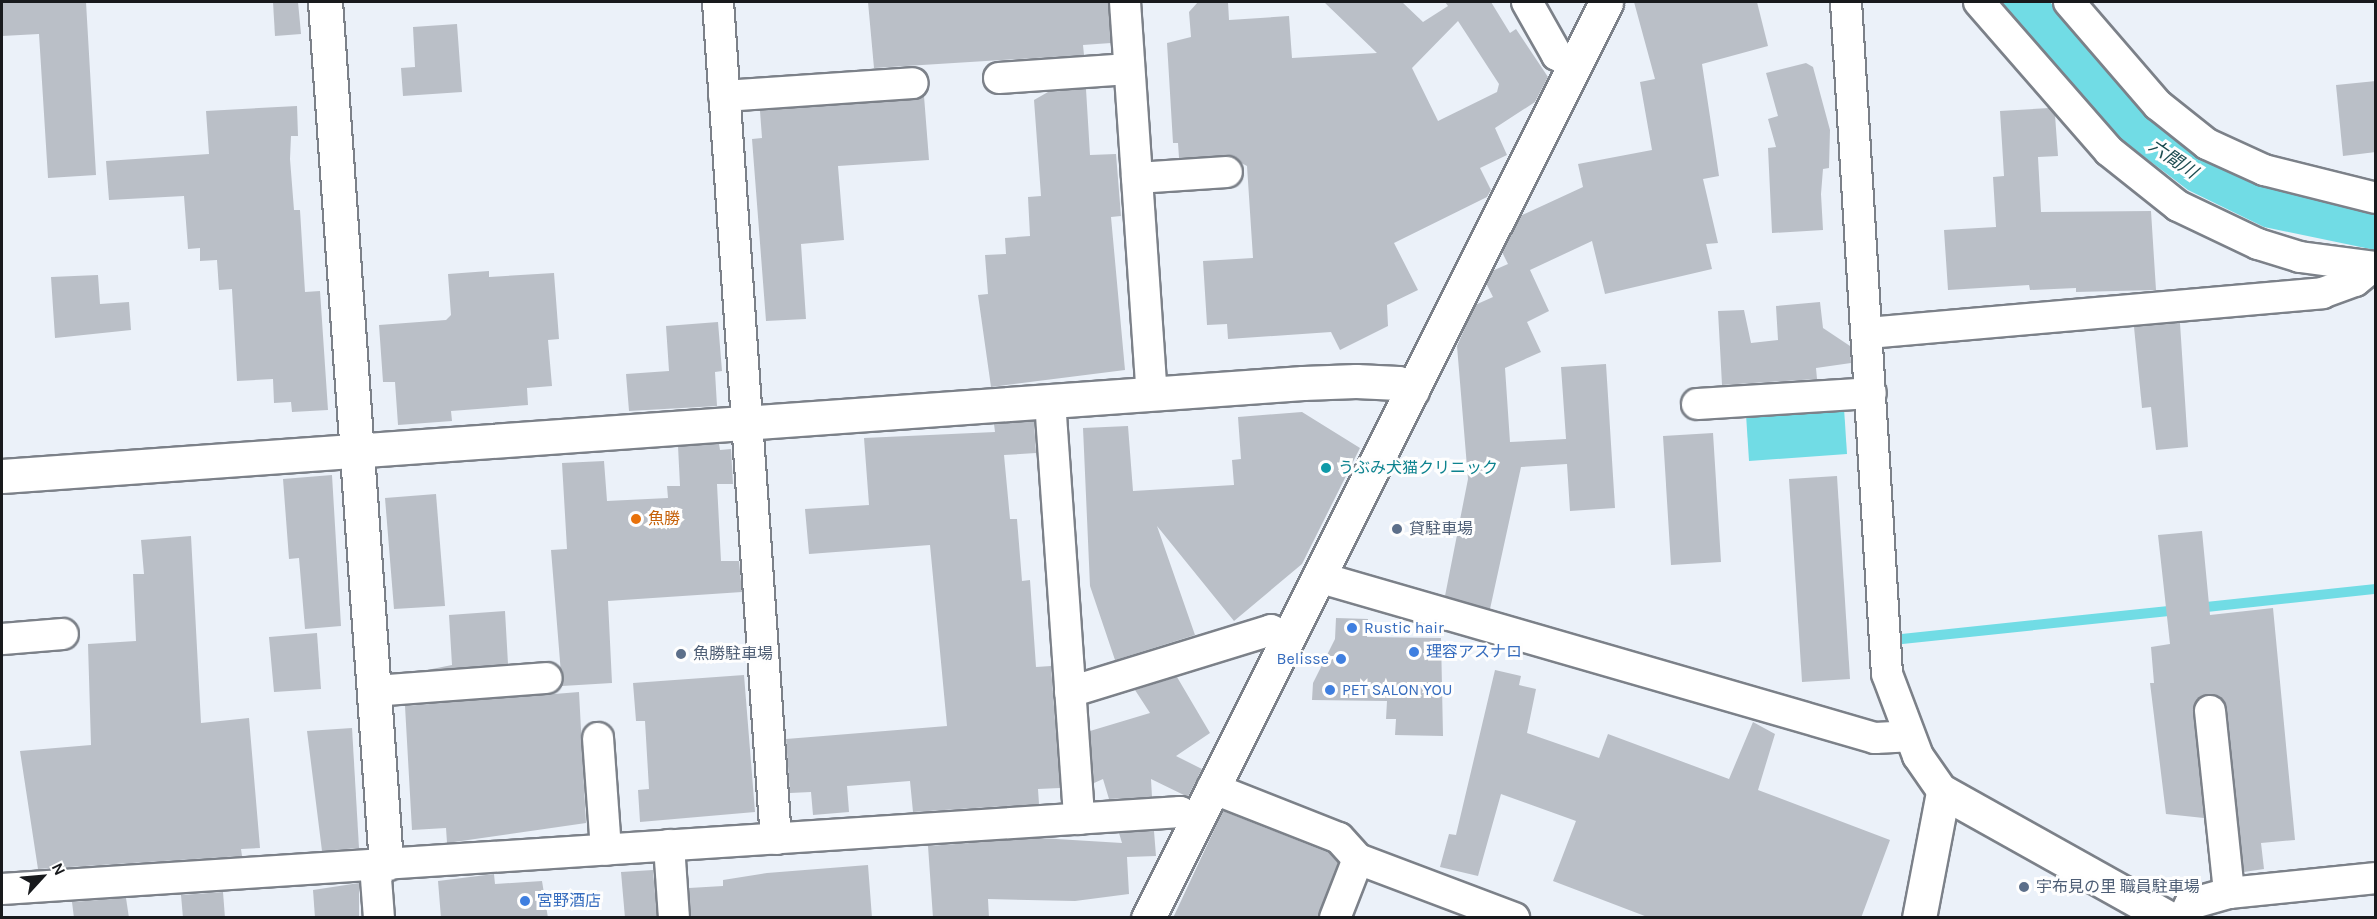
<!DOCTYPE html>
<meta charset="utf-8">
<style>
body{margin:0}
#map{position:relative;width:2377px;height:919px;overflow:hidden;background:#ebf1f9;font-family:Karla,"Noto Sans JP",sans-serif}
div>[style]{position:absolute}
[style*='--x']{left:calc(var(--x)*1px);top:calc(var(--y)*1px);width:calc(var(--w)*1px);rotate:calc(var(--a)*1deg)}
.water>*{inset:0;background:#71dce5}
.stream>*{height:10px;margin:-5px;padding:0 5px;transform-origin:5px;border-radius:5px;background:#71dce5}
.building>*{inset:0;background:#babfc7}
.roads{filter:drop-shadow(2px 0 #7c8189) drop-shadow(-2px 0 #7c8189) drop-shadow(0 2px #7c8189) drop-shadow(0 -2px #7c8189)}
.minor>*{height:30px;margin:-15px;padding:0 15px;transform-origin:15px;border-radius:15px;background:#fff}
.tertiary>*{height:33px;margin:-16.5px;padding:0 16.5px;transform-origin:16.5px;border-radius:16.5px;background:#fff}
.dots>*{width:16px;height:16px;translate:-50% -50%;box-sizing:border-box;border:3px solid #fefefe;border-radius:50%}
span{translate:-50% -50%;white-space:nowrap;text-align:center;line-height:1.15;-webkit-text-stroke:6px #fefefe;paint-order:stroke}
.culture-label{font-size:16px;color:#0d838f}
.left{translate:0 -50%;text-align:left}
.food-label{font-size:16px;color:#c56008}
.service-label{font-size:16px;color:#4e5e75}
.shop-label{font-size:16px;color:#366cbe}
.right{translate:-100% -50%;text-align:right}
.water-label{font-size:18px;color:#1d4d51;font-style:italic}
.frame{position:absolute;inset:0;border:3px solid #181a1d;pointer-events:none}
.north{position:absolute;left:12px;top:847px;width:60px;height:60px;-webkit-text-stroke:4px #fefefe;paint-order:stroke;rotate:64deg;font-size:16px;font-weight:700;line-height:24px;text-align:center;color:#181a1d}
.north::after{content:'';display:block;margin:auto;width:21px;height:27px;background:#181a1d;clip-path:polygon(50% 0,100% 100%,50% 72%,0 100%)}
</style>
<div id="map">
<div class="water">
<i style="clip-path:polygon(2001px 2px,2050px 2px,2148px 116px,2199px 157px,2259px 185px,2375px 213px,2375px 250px,2264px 227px,2188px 190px,2121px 139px)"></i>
<i style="clip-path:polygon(1844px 408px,1847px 454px,1749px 461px,1746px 414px)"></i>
</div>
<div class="stream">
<i style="--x:2197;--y:608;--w:180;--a:-6.1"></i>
<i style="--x:1902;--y:639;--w:278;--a:-6"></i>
</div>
<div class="building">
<i style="clip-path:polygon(2px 2px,86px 2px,96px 175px,48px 178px,39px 34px,2px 36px)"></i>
<i style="clip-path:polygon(273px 2px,298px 2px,301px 34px,275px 36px)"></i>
<i style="clip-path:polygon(868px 2px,1108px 2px,1111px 43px,1083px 45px,1084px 55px,874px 68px)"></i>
<i style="clip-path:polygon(evenodd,1198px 2px,1228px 2px,1229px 20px,1289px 16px,1292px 58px,1377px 53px,1324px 2px,1402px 2px,1423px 22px,1448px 6px,1445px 2px,1491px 2px,1510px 33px,1516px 29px,1548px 77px,1535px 102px,1495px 128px,1507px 155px,1480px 168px,1491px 190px,1487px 197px,1394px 243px,1418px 290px,1387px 305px,1388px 326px,1340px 350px,1331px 332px,1228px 339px,1227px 324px,1207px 325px,1203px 261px,1253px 258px,1247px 166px,1226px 155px,1179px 158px,1178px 143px,1173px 143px,1167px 43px,1191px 37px,1189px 12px,1198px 2px,1458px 21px,1499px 84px,1497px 92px,1438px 121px,1412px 68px,1458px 21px)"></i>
<i style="clip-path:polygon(1634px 2px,1757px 2px,1768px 46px,1702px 64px,1719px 176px,1703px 179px,1718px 243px,1706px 244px,1712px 269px,1605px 294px,1592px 241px,1530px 270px,1549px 311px,1527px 322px,1541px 352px,1505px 368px,1510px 442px,1566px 439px,1561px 367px,1606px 364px,1615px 508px,1570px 511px,1567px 464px,1521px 467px,1490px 609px,1445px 596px,1468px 479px,1457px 346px,1475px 305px,1493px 297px,1486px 283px,1492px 271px,1508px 264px,1502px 252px,1520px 216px,1583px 187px,1578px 164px,1652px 150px,1640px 82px,1655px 79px)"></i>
<i style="clip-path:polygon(457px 24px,462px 92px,403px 96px,401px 68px,415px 67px,413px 27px)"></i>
<i style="clip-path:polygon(1806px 63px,1813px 67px,1830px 130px,1829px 168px,1823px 169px,1821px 194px,1823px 230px,1772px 233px,1768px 148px,1776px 147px,1768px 119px,1778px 116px,1766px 73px)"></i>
<i style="clip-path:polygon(2376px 81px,2376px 152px,2343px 156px,2336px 85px)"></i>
<i style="clip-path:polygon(1086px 89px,1090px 155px,1116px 154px,1121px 216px,1111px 217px,1125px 370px,991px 387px,978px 295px,988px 294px,985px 255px,1006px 254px,1005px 238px,1030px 236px,1028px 197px,1041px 196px,1034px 100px,1048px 92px)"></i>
<i style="clip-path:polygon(924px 96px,929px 160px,838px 166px,844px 240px,801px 244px,806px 319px,766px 321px,752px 139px,762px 138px,760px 111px)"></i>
<i style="clip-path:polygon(297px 106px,298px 136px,291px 136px,290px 159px,294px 210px,300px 210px,305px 292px,320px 291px,328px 410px,292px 412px,291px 402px,274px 403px,273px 379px,237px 381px,232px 289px,219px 290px,217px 260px,200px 261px,200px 248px,188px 249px,184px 196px,109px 200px,106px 161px,209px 154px,206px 111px)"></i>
<i style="clip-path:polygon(2049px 108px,2055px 115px,2058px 156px,2038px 157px,2041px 212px,2151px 211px,2156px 290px,2076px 292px,2076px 288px,2030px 290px,2029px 285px,1948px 290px,1944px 230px,1996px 227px,1993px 177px,2004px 176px,2000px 111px)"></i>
<i style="clip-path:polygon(489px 271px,489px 277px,554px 273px,559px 339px,548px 340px,552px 386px,527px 388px,528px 405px,451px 411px,452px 421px,398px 425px,395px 382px,383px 382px,379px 325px,446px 320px,451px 315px,448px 274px)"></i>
<i style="clip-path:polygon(98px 275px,100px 304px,129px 302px,131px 330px,55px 338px,51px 277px)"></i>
<i style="clip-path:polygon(1820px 302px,1823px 328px,1850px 346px,1851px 363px,1816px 368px,1817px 379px,1722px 385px,1718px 311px,1744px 310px,1751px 343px,1778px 340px,1776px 306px)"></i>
<i style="clip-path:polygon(718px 322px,722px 371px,715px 372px,717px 406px,629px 411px,626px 374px,669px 371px,666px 326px)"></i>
<i style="clip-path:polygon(2180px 323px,2188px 447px,2156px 450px,2151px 407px,2142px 408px,2134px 327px)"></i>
<i style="clip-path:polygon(1302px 412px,1360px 448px,1302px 564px,1234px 621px,1157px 526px,1195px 635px,1115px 660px,1090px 586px,1083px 428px,1128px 426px,1133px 491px,1234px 485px,1232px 460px,1241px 459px,1238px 417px)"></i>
<i style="clip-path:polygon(1034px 421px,1036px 453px,1004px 455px,1010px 519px,1017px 519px,1022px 581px,1030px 580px,1036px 667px,1051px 666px,1060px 788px,1038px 789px,1039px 804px,913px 812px,910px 781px,847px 786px,849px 812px,813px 815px,811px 792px,790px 793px,786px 739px,947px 726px,930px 545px,809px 554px,805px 509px,869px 505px,864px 438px,995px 432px,994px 424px)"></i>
<i style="clip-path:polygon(1713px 433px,1721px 562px,1671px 565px,1663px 436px)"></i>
<i style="clip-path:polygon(719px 444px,720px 450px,731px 449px,733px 484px,717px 484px,721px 561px,739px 561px,742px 592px,608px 601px,612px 683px,562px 686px,551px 550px,567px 549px,562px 463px,604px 461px,607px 501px,668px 498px,667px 486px,680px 486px,678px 446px)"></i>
<i style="clip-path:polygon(332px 475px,341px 626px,305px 629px,299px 558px,289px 559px,283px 479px)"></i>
<i style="clip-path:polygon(1837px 476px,1850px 679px,1802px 682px,1789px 479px)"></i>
<i style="clip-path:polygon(436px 494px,445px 606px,394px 609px,385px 498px)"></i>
<i style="clip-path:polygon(2202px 531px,2210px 615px,2273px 608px,2295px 840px,2261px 843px,2264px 869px,2244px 872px,2227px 709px,2216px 695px,2200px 697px,2193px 712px,2204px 818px,2166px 814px,2150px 683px,2154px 683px,2151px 647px,2170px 644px,2158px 535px)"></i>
<i style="clip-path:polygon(191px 536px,201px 723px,249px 718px,260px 848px,241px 849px,242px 856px,38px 869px,20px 751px,91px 745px,88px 644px,136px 641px,133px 574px,144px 574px,141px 540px)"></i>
<i style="clip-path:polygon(505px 611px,508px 664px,427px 670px,452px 665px,449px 615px)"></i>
<i style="clip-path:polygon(1336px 618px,1368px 619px,1367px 637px,1441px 638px,1443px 736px,1395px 735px,1396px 719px,1386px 719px,1387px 701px,1312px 700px,1313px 683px,1335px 639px)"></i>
<i style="clip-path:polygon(317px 633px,321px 689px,274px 692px,269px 637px)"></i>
<i style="clip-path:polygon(1495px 670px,1521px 676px,1519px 685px,1536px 689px,1527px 733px,1599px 758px,1608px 734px,1729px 779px,1753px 722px,1775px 734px,1758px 790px,1890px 840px,1861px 918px,1650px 918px,1553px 881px,1576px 821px,1501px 794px,1478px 876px,1440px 867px,1449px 834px,1456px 835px)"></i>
<i style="clip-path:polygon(744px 675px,755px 812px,640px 822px,638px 790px,649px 789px,645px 721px,636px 721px,633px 683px)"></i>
<i style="clip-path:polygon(1177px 677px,1210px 733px,1176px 756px,1202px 769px,1188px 797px,1151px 779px,1152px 797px,1109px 799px,1103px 779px,1094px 783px,1090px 731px,1150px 713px,1135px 690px)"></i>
<i style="clip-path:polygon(579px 692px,586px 823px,447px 843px,446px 828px,412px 830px,405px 706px)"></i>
<i style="clip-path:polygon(352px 728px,359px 848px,322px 851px,307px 731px)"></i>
<i style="clip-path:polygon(1223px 811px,1329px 853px,1338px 863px,1318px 918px,1173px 918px)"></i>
<i style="clip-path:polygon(1154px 831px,1156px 856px,1127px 857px,1129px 894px,1075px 901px,988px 899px,989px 918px,933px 918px,928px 846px,1040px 838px,1122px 843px,1119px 833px)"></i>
<i style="clip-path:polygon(868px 865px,872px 918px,691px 918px,689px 888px,723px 886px,723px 880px,767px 873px)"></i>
<i style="clip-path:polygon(653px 870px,657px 918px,625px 918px,621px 872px)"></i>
<i style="clip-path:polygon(494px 874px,495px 884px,542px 881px,548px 918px,441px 918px,438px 881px)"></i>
<i style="clip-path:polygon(359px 883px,359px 918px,315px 918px,313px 890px)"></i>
<i style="clip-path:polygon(223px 892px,225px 918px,183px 918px,181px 895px)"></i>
<i style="clip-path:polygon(126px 898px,129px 918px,74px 918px,72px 902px)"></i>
</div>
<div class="roads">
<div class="minor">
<i style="--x:718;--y:2;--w:839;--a:86.04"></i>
<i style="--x:1125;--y:2;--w:393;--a:86.1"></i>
<i style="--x:1527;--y:2;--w:61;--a:60.5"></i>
<i style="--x:1557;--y:55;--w:20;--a:27"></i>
<i style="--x:1846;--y:2;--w:673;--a:86.51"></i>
<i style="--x:1887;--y:674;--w:88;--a:69.3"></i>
<i style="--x:1918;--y:756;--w:44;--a:55.2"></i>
<i style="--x:1979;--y:2;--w:198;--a:48.9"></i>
<i style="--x:2109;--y:151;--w:88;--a:38.6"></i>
<i style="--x:2178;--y:206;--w:89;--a:25.4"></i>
<i style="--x:2258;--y:244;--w:44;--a:17.2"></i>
<i style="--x:2300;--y:257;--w:77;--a:7.5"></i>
<i style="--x:2069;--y:2;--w:136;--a:49.2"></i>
<i style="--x:2158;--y:105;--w:63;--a:38.5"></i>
<i style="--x:2207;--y:144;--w:63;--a:24.5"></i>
<i style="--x:2264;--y:170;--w:115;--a:14"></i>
<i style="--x:999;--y:78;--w:130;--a:-4"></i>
<i style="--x:724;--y:96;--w:189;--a:-3.9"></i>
<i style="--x:1137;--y:178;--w:90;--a:-3.8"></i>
<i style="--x:1868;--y:333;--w:456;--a:-5"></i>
<i style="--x:2322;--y:293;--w:35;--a:-20"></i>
<i style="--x:2355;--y:281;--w:22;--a:-39"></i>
<i style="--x:1050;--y:401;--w:419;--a:86"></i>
<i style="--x:1697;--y:404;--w:174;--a:-3.6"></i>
<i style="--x:1318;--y:577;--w:580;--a:16.12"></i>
<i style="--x:1875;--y:738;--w:34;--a:-3"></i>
<i style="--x:2;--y:639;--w:61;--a:-4.7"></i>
<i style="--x:374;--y:691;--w:173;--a:-4.3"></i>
<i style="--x:1070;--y:692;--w:210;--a:-17.1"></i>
<i style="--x:1271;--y:630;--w:19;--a:25"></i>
<i style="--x:2210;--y:711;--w:183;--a:84"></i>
<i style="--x:598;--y:738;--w:112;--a:85.9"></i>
<i style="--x:1212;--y:788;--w:136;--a:21.5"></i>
<i style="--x:1339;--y:838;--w:28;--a:48"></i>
<i style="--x:1358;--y:859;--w:167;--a:20.7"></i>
<i style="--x:669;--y:845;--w:73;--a:86.1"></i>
<i style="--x:375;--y:865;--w:53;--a:85.7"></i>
<i style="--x:2;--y:889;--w:1181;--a:-3.74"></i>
<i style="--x:1180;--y:812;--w:18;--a:29"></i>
<i style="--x:1335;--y:918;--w:63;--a:-68.7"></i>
<i style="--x:2183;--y:918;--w:16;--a:-63"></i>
<i style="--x:2190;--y:904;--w:41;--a:-15.8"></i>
<i style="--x:2229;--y:893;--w:148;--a:-5.8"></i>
</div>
<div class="tertiary">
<i style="--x:325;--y:2;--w:864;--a:85.95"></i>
<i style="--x:2;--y:476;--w:1304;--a:-4.09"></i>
<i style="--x:1303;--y:383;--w:53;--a:-2.2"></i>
<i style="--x:1356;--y:381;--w:42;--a:2.7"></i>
<i style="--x:1398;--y:383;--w:16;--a:27"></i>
<i style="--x:1148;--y:918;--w:1024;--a:-63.43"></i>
<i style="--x:1919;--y:918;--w:128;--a:-79.2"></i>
<i style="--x:1943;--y:792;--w:258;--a:29.2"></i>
</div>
</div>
<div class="dots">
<i style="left:1326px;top:468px;background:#0f9aa8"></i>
<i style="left:636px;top:519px;background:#e8710a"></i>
<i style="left:1397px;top:529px;background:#5c6f8a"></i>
<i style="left:1352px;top:628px;background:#3f7fe0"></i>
<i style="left:1414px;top:652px;background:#3f7fe0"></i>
<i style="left:681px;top:654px;background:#5c6f8a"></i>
<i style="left:1341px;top:659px;background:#3f7fe0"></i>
<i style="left:1330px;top:690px;background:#3f7fe0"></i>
<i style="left:2024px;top:887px;background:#5c6f8a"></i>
<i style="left:525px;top:901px;background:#3f7fe0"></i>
</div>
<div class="culture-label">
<span class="left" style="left:1338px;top:468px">うぶみ犬猫クリニック</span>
</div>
<div class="food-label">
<span class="left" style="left:648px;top:519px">魚勝</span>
</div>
<div class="service-label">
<span class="left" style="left:1409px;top:529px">貸駐車場</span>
<span class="left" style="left:693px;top:654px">魚勝駐車場</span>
<span class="left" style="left:2036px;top:887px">宇布見の里 職員駐車場</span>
</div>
<div class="shop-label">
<span class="left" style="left:1364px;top:628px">Rustic hair</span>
<span class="left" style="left:1426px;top:652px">理容アスナロ</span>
<span class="right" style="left:1329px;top:659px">Belisse</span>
<span class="left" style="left:1342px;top:690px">PET SALON YOU</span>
<span class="left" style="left:537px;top:901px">宮野酒店</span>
</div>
<div class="water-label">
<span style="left:2173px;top:159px;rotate:34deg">六間川</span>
</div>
<div class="frame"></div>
<div class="north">N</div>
</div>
